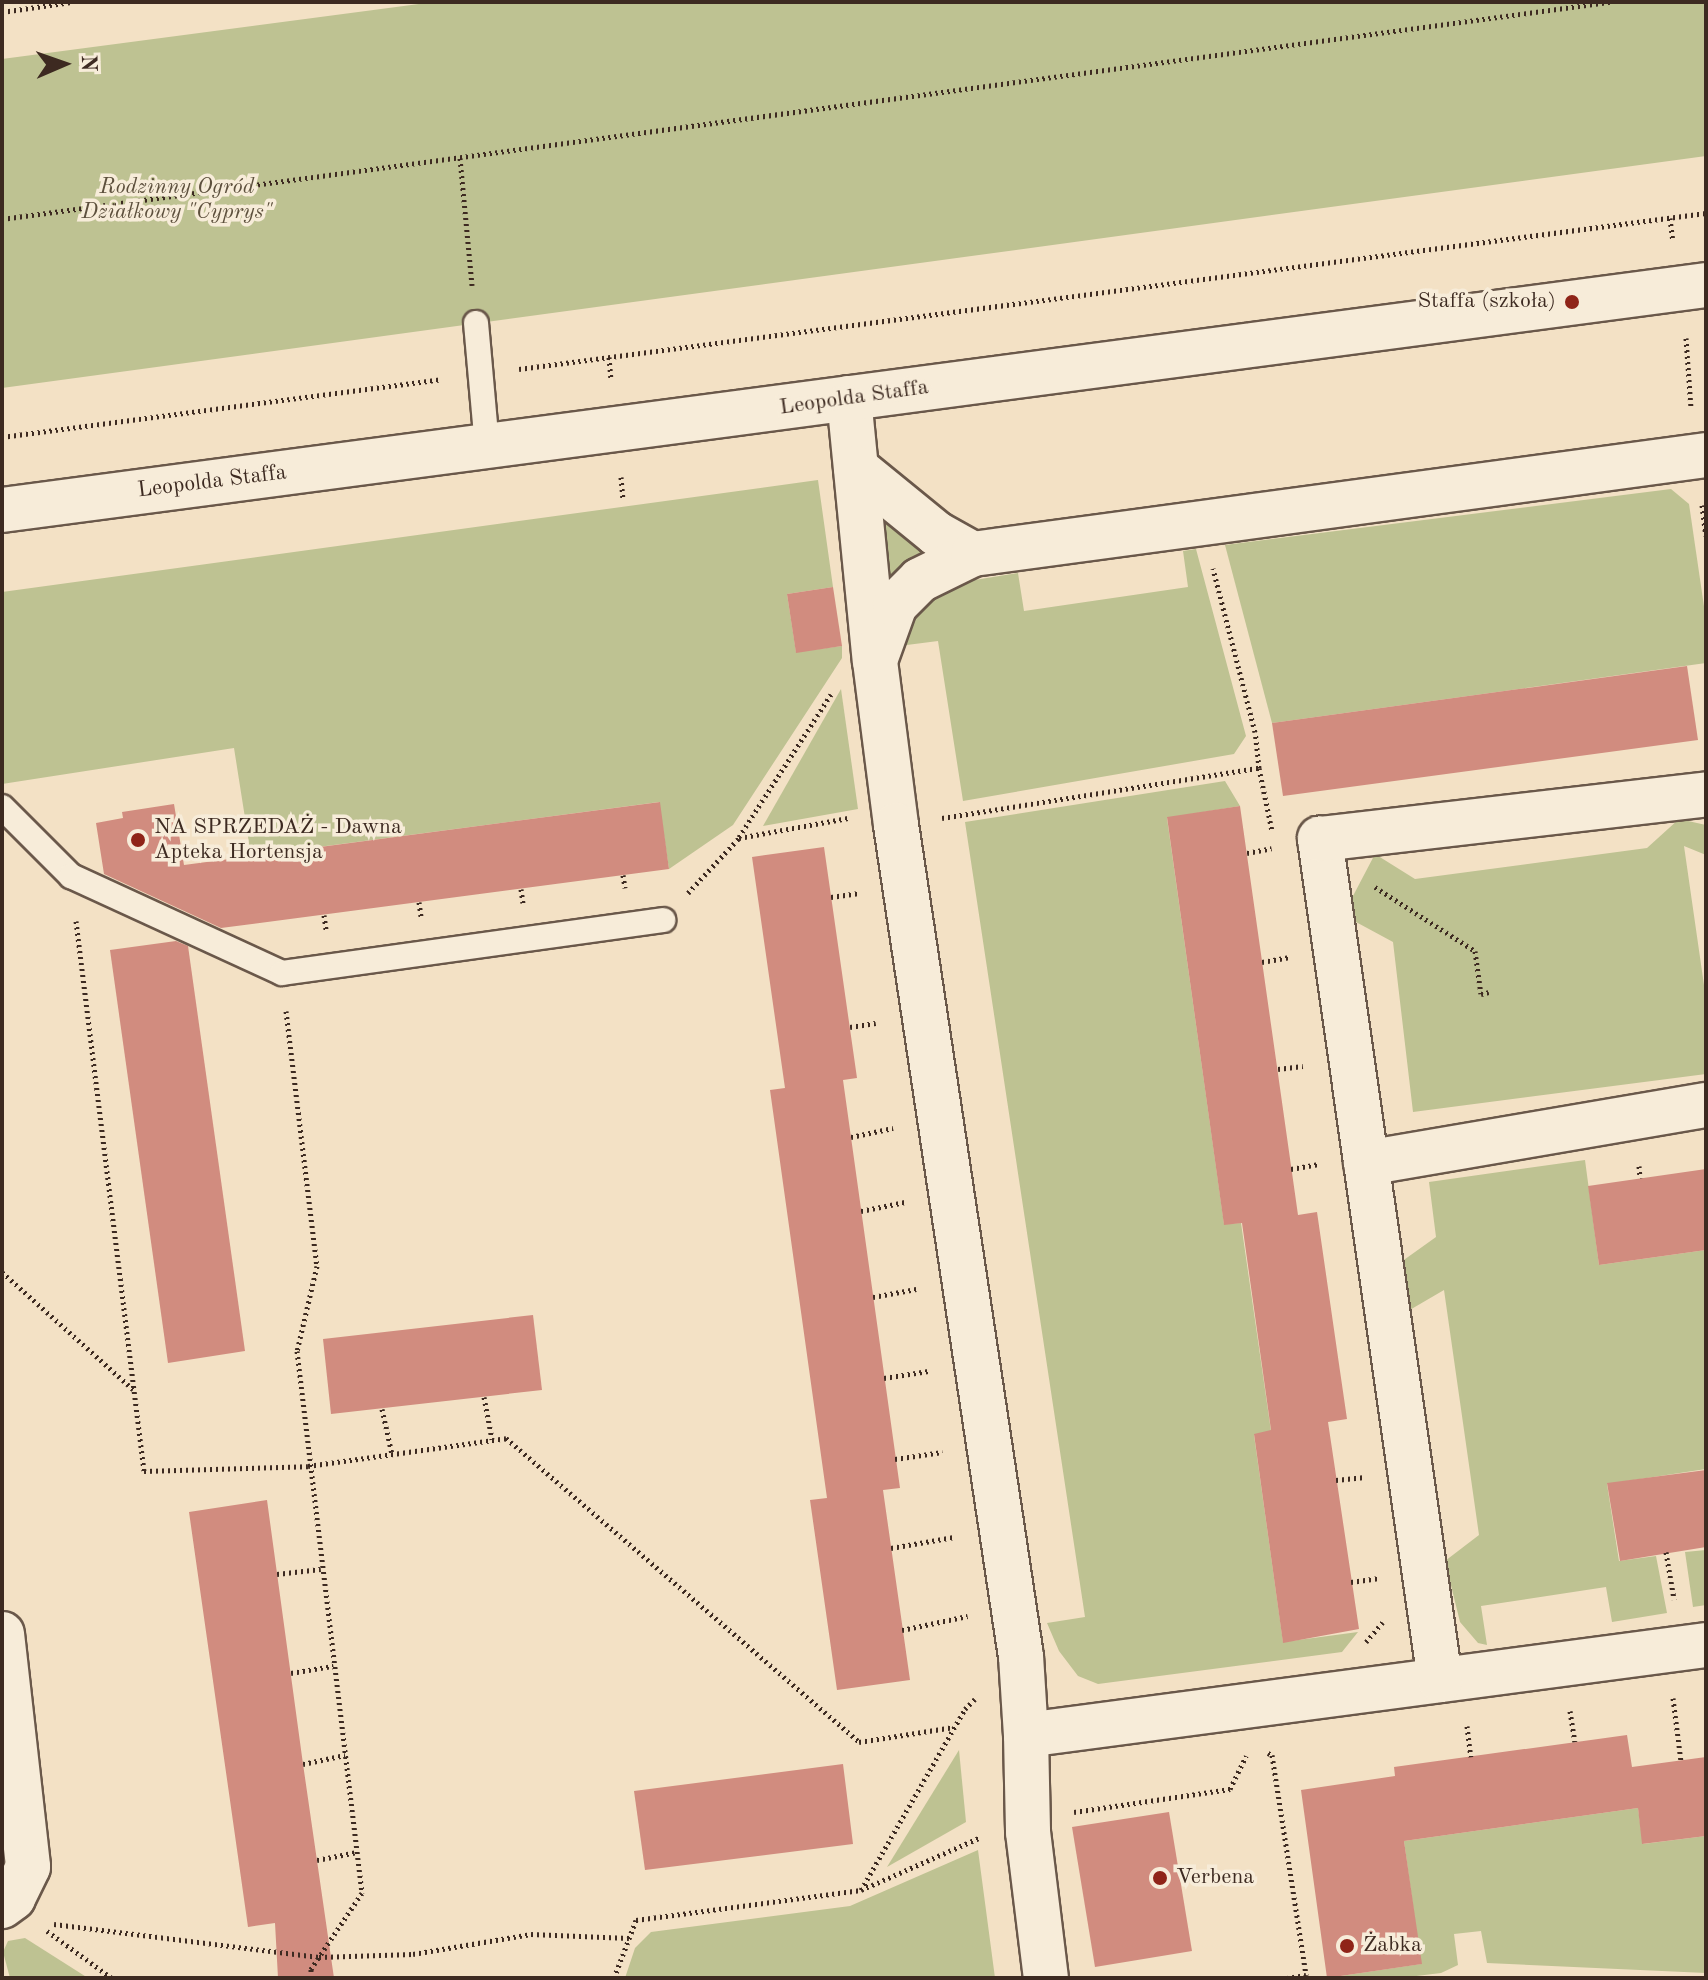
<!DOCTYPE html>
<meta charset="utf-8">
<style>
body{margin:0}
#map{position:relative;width:1708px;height:1980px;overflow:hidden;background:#f3e1c5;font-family:"Old Standard TT",serif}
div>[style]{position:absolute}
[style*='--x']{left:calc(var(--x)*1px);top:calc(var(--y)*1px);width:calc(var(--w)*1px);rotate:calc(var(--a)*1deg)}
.green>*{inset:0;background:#bec292}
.building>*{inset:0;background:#d18c7f}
.path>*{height:5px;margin-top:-2.5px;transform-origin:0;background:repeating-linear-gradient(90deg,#3d2a21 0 2px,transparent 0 6px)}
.roads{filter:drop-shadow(2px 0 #6a584a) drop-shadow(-2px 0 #6a584a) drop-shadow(0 2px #6a584a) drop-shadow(0 -2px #6a584a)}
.service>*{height:24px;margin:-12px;padding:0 12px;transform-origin:12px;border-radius:12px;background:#f7ecd9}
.minor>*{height:44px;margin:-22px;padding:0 22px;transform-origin:22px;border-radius:22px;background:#f7ecd9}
.tertiary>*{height:44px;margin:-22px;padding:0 22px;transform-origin:22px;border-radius:22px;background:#f7ecd9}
.dots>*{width:22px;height:22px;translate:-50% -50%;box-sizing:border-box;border:4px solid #f7ecd9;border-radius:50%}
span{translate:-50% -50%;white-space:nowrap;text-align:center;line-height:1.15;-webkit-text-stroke:7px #f7ecd9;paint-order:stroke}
.park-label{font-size:22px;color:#5d503d;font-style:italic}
.poi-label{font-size:22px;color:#3d2a21}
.right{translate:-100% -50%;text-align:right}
.left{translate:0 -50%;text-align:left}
.street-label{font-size:22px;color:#3d2a21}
.frame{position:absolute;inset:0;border:4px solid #3d2a21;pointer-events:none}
.north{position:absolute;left:24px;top:24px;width:80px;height:80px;-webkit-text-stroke:6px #f7ecd9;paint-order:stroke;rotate:88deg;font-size:22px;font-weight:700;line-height:32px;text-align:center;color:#3d2a21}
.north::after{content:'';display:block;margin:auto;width:28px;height:36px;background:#3d2a21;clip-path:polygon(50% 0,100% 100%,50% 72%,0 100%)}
</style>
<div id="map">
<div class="green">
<i style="clip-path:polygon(434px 2px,1706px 2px,1706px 156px,2px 388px,2px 59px)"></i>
<i style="clip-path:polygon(818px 480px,833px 587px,787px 594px,796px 652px,842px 646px,842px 658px,733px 825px,669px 869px,659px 802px,251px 856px,234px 748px,2px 784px,2px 592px)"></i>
<i style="clip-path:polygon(1671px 489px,1689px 504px,1706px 620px,1706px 663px,1272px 723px,1225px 545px)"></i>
<i style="clip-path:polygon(875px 504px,934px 552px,885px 586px)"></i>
<i style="clip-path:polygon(1196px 549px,1246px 736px,1234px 754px,963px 801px,938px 641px,899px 646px,928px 596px,962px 582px,1018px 573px,1024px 611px,1188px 587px,1183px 551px)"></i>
<i style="clip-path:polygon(841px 689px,858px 809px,763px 826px)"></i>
<i style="clip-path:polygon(1225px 781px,1240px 806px,1167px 818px,1224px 1224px,1241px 1223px,1271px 1431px,1254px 1435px,1283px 1642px,1358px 1632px,1342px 1652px,1098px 1684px,1078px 1676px,1059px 1651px,1047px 1623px,1085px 1617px,965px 822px)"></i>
<i style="clip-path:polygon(1679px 819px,1706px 825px,1706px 855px,1684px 846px,1706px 999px,1706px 1074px,1413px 1112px,1393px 942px,1343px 915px,1375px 854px,1415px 879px,1647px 848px)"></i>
<i style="clip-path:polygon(1585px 1160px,1599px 1265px,1706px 1250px,1706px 1469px,1607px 1484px,1619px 1561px,1656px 1556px,1667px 1613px,1612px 1622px,1606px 1587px,1481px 1606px,1487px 1645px,1478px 1643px,1460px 1622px,1445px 1561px,1479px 1535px,1444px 1290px,1408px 1311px,1401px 1262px,1436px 1237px,1429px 1182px)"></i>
<i style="clip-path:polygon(1706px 1550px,1706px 1605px,1693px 1607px,1685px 1552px)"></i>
<i style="clip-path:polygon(959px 1750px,966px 1822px,887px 1867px)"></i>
<i style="clip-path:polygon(1638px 1808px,1643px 1844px,1706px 1836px,1706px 1973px,1487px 1963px,1481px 1931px,1454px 1934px,1458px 1965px,1441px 1973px,1400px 1978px,1327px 1978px,1421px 1964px,1404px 1841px)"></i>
<i style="clip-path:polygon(978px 1850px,995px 1978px,625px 1978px,635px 1948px,651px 1932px,850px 1906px)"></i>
<i style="clip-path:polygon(25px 1938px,88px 1978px,10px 1978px,3px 1952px,8px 1941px)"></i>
</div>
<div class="building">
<i style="clip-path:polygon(833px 587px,842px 646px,796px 653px,787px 594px)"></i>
<i style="clip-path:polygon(1687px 666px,1698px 740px,1283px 796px,1272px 723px)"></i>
<i style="clip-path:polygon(660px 802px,669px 869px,221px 928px,104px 874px,96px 823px,123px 818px,122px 812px,174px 804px,184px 865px)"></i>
<i style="clip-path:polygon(1240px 806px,1298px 1215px,1317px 1212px,1340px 1371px,1347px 1419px,1328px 1422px,1359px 1629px,1283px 1643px,1254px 1434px,1271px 1430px,1242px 1223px,1224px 1225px,1167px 817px)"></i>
<i style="clip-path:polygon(824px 847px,857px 1078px,843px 1080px,900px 1488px,883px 1490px,910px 1680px,837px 1690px,810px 1500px,827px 1498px,770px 1090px,785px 1088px,752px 857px)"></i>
<i style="clip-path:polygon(176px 941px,188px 946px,245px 1351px,168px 1363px,110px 950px)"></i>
<i style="clip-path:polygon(1706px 1169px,1706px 1250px,1599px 1265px,1588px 1186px)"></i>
<i style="clip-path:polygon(533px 1315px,542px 1390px,331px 1414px,323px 1339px)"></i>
<i style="clip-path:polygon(1706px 1470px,1706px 1547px,1620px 1561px,1607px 1483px)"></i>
<i style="clip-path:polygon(267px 1500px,303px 1764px,334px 1978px,278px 1978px,275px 1923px,248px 1927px,189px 1512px)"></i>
<i style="clip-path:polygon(1627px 1735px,1632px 1767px,1706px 1757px,1706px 1836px,1642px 1844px,1638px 1808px,1404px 1841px,1422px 1964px,1327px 1978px,1301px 1790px,1395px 1776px,1394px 1767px)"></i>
<i style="clip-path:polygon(843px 1764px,853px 1844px,645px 1870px,634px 1791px)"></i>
<i style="clip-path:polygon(1169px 1812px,1192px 1951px,1095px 1967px,1072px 1827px)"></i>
</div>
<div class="path">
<i style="--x:2;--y:12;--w:70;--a:-8.2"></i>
<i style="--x:460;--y:158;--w:128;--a:84.6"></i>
<i style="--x:1670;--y:218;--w:23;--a:83"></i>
<i style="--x:2;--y:219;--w:1623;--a:-7.69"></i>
<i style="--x:1686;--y:338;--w:69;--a:85.9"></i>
<i style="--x:609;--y:357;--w:23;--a:85"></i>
<i style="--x:519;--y:369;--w:1197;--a:-7.49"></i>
<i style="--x:2;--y:437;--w:443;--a:-7.5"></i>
<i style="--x:621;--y:477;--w:23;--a:85"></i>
<i style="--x:1702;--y:505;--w:31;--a:83"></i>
<i style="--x:1259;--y:768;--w:64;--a:78.3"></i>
<i style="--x:942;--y:818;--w:321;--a:-9"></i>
<i style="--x:1259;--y:768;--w:36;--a:-96"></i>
<i style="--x:1255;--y:732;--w:169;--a:-104.4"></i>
<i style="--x:739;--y:837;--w:170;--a:-57.2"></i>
<i style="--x:1247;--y:853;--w:25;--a:-11"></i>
<i style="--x:623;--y:875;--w:13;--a:81"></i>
<i style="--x:1375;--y:887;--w:119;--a:32.6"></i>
<i style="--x:1475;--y:951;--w:43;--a:82.1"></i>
<i style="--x:1481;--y:994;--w:8;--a:-14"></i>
<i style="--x:521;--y:889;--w:14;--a:82"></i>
<i style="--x:688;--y:893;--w:75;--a:-47.2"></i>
<i style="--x:739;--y:838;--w:111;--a:-10.4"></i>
<i style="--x:831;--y:897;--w:27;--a:-8"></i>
<i style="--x:419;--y:902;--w:15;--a:82"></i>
<i style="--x:324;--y:915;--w:15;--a:82"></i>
<i style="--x:76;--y:921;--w:554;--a:82.95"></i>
<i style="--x:144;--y:1471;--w:164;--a:-1.7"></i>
<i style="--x:308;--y:1466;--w:200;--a:-8"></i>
<i style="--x:506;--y:1438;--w:466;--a:40.7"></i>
<i style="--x:859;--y:1742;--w:96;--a:-9"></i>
<i style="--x:1262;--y:962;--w:27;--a:-10"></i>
<i style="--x:286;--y:1011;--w:257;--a:83.1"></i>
<i style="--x:317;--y:1266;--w:87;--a:103.2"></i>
<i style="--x:297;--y:1351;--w:546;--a:83.16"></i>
<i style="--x:362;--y:1893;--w:92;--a:123.9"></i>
<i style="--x:311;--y:1969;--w:9;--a:90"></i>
<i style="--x:850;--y:1027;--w:26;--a:-9"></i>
<i style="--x:1278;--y:1069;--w:25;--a:-7"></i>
<i style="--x:851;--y:1137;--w:43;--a:-12.1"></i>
<i style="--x:1639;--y:1166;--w:12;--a:85"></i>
<i style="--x:1291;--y:1169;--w:27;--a:-10"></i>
<i style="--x:861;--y:1211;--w:45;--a:-11.6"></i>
<i style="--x:2;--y:1272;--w:176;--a:41.8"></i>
<i style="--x:873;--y:1297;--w:44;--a:-10.5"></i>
<i style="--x:884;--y:1378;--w:45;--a:-9"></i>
<i style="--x:484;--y:1397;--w:43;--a:79.2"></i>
<i style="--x:382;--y:1409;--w:46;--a:77.5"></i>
<i style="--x:895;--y:1459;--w:48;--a:-8.5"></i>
<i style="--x:1336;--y:1480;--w:27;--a:-6"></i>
<i style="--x:891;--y:1548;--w:64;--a:-9.9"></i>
<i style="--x:1666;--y:1552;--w:48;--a:80.3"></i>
<i style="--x:277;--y:1574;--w:44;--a:-6.5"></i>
<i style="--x:1351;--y:1582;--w:27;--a:-8"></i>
<i style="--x:902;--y:1630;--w:67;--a:-12"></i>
<i style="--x:1366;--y:1642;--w:26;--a:-50"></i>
<i style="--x:291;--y:1673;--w:43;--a:-9.5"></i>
<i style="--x:1673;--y:1698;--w:64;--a:82.8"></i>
<i style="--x:1570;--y:1711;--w:31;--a:81"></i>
<i style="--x:1467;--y:1726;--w:31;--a:83"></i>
<i style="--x:1268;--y:1753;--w:4;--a:27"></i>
<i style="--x:1272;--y:1755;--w:223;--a:81.2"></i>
<i style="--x:1306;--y:1975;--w:19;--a:171"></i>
<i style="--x:303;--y:1764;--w:43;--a:-12.1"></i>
<i style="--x:1074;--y:1812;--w:158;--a:-8.4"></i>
<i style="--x:1230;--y:1789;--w:37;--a:-64"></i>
<i style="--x:317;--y:1860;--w:41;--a:-11.3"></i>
<i style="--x:861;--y:1890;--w:209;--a:-60.1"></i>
<i style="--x:965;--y:1709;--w:14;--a:-45"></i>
<i style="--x:54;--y:1924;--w:267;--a:7.1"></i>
<i style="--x:319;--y:1957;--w:94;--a:-1.8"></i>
<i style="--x:413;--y:1954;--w:120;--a:-9.6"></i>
<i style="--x:531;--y:1934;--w:98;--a:2.3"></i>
<i style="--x:47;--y:1931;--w:80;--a:35.9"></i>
<i style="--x:614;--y:1978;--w:62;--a:-69.2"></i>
<i style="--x:636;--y:1920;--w:227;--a:-7.6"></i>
<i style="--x:861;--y:1890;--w:131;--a:-23.8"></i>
<i style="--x:1475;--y:1978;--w:1;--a:0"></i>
</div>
<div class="roads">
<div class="service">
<i style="--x:476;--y:323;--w:123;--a:84.9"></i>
<i style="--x:2;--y:807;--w:98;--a:45"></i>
<i style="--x:71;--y:876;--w:232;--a:24.7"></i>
<i style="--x:282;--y:973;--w:385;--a:-7.9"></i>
</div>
<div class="minor">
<i style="--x:849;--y:398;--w:264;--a:84.4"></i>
<i style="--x:875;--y:661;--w:165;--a:82.7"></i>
<i style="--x:896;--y:825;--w:840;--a:81.45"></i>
<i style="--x:1021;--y:1656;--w:79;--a:86.4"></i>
<i style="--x:1026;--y:1735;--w:686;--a:-7.54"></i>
<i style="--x:856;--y:468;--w:104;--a:39.2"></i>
<i style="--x:937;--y:534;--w:41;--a:29.1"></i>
<i style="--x:877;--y:655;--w:53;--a:-70.2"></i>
<i style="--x:895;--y:605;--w:35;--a:-45"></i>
<i style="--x:920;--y:580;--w:59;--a:-26.1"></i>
<i style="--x:973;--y:554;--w:740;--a:-7.69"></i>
<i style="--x:1366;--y:1163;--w:345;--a:-9.7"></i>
<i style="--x:2;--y:1634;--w:234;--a:83.6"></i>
<i style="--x:28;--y:1867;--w:34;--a:116"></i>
<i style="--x:13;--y:1898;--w:14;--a:144"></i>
<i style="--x:1440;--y:1680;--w:850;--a:-98.12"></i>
<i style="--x:1320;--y:839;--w:389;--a:-6.6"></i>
<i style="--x:1026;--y:1735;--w:97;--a:88.8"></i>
<i style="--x:1028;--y:1832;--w:147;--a:83"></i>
</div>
<div class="tertiary">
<i style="--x:2;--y:510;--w:1719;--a:-7.52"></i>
</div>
</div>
<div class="dots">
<i style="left:1572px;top:302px;background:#8f2418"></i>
<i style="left:138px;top:840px;background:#8f2418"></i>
<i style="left:1160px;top:1878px;background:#8f2418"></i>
<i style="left:1347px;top:1946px;background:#8f2418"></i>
</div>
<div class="park-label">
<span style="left:177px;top:200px">Rodzinny Ogród<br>Działkowy "Cyprys"</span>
</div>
<div class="poi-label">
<span class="right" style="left:1556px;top:302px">Staffa (szkoła)</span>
<span class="left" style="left:154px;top:840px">NA SPRZEDAŻ - Dawna<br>Apteka Hortensja</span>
<span class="left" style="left:1176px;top:1878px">Verbena</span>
<span class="left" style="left:1363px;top:1946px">Żabka</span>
</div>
<div class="street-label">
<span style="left:854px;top:398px;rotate:-8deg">Leopolda Staffa</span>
<span style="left:212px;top:482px;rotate:-7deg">Leopolda Staffa</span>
</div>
<div class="frame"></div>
<div class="north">N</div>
</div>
